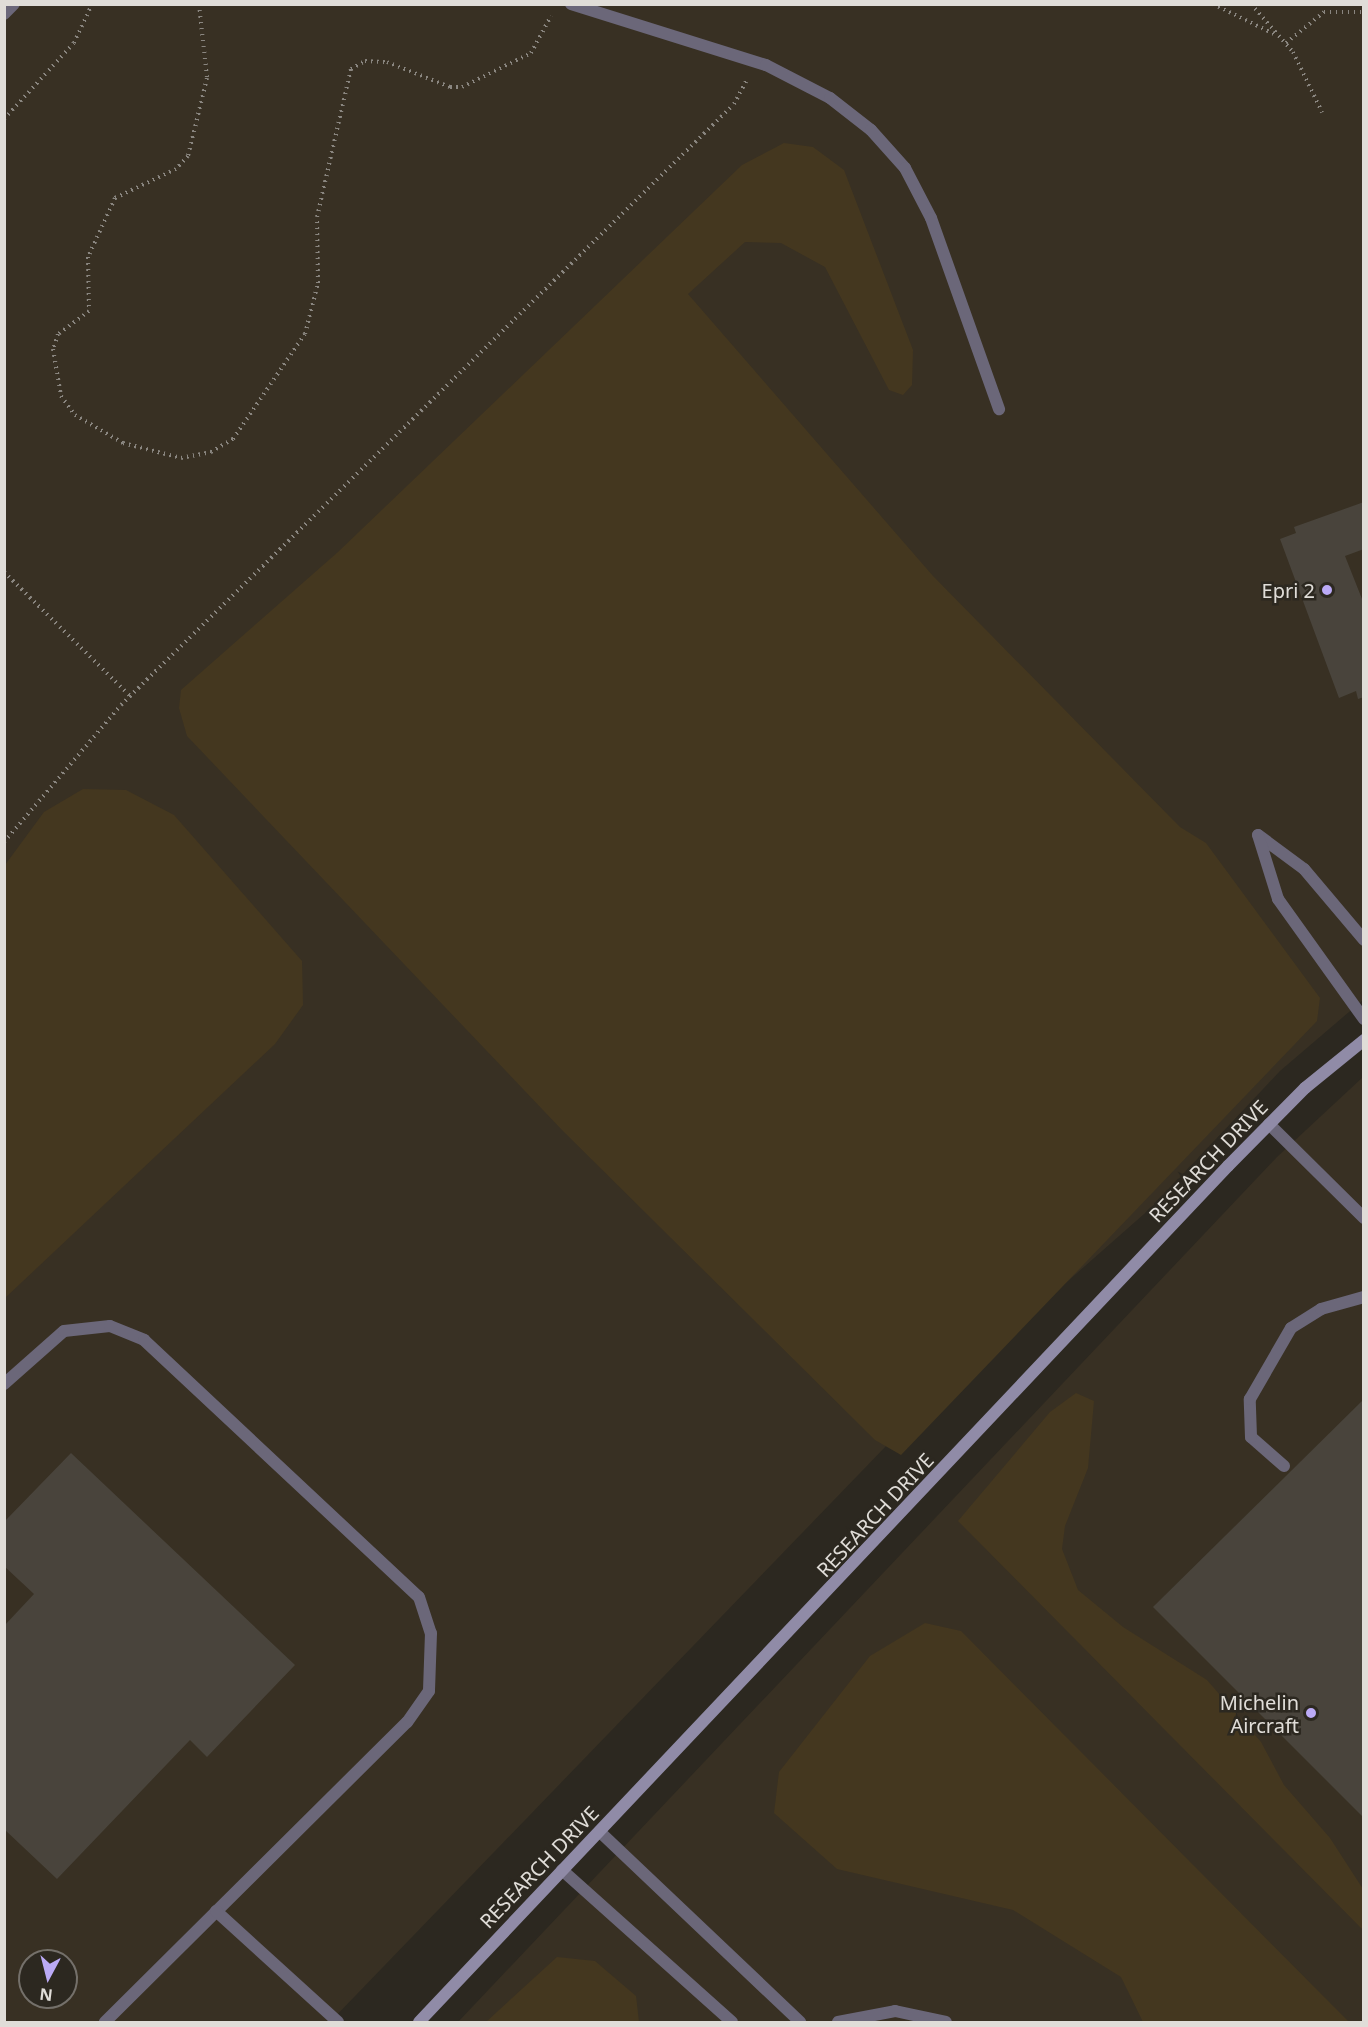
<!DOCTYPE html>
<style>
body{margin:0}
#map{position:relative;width:1368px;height:2027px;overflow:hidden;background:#2c2820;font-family:"Noto Sans",sans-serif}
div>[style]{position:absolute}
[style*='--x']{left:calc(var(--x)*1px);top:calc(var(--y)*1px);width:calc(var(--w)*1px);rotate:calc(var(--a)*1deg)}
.built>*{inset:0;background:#383023}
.green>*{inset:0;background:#44371f}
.building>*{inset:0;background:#49443c}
.path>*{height:4px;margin-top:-2px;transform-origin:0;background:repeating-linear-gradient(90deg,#8a8680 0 1.5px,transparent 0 6px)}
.lane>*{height:12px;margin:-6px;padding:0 6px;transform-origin:6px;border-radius:6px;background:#6b6779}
.secondary>*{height:12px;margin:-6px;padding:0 6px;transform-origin:6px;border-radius:6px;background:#908ba7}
.dots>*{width:16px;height:16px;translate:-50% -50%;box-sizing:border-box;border:3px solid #2c2820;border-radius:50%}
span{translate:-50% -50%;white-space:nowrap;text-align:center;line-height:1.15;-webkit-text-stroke:5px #2c2820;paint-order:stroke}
.poi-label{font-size:20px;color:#e0ddd8}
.right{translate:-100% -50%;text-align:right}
.street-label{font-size:20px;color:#e0ddd8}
.frame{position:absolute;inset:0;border:6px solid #e0ddd8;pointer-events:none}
.north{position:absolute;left:18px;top:1949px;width:60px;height:60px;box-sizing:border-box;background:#2c2820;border:2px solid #74706a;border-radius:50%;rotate:187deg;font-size:16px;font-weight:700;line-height:24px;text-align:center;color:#e0ddd8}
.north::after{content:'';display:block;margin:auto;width:21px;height:27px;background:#bbaaf6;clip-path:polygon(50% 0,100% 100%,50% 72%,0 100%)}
</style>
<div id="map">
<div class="built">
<i style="clip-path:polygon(evenodd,5px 5px,1363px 5px,1363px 1000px,1280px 1071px,1152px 1207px,917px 1414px,330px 2022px,5px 2022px,5px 5px,30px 1961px,66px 1961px,66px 1997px,30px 1997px,30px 1961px)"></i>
<i style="clip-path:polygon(1363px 1077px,1363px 2022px,458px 2022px,1277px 1157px)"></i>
</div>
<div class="green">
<i style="clip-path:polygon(784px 143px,813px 147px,844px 170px,913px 350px,912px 385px,903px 395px,889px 390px,825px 267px,781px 243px,745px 242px,688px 294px,933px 576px,1180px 827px,1206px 843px,1320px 998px,1317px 1021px,901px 1455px,875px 1440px,562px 1130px,187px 736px,179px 708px,181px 690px,338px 552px,742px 165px)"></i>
<i style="clip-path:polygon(83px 789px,126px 790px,174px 815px,302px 961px,303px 1005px,275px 1044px,5px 1298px,5px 865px,44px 812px)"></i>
<i style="clip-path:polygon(1076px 1393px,1094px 1401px,1088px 1468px,1065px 1526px,1062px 1549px,1078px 1590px,1123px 1627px,1207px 1680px,1261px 1742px,1284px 1785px,1330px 1838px,1363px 1889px,1363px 1930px,958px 1521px,1050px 1412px)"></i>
<i style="clip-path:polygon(925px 1623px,961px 1631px,1349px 2022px,1143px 2022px,1121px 1977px,1013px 1910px,837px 1869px,774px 1813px,779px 1772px,870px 1656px)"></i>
<i style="clip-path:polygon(557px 1957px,595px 1961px,636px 1996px,639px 2022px,486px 2022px)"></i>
</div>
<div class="building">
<i style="clip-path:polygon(1364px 502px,1364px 549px,1345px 556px,1364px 604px,1364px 697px,1358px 699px,1356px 691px,1339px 698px,1280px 539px,1296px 533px,1294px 527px)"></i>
<i style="clip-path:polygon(1364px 1399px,1364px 1818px,1153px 1607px)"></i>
<i style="clip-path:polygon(71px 1453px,295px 1665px,207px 1757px,190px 1740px,57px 1879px,4px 1829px,4px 1626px,34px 1594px,4px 1566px,4px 1522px)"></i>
</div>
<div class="path">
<i style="--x:199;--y:4;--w:74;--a:83.8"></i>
<i style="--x:207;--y:78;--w:80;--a:103.7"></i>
<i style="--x:188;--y:156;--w:18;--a:133"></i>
<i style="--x:176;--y:169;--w:68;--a:154.6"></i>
<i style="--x:115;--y:198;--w:65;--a:114.6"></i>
<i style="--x:88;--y:257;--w:54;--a:88.9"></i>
<i style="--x:89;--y:311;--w:39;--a:143"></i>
<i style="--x:58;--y:334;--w:16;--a:108"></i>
<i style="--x:53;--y:349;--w:48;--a:80.3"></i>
<i style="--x:61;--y:396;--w:24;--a:54"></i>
<i style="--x:75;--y:415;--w:56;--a:30.3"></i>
<i style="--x:123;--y:443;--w:60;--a:14.5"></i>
<i style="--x:181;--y:458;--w:31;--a:-11"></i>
<i style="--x:211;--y:452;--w:26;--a:-31"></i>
<i style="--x:233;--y:439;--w:127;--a:-55.6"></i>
<i style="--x:305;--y:334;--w:53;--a:-75.7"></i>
<i style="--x:318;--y:283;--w:66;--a:-90.9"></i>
<i style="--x:317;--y:217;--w:152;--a:-77.1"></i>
<i style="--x:351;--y:69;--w:16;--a:-30"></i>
<i style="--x:365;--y:61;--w:22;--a:3"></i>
<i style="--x:387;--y:62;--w:68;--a:21.6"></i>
<i style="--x:450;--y:87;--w:12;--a:0"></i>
<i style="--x:462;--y:87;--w:77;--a:-26.2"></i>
<i style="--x:531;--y:53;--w:42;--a:-61.6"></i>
<i style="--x:1213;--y:4;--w:68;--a:26.2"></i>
<i style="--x:1251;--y:4;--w:64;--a:48.8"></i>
<i style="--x:1293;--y:52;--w:67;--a:64.2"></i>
<i style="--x:1286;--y:43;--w:49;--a:-39.2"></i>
<i style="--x:1324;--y:12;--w:40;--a:0"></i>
<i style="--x:4;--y:119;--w:103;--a:-47.4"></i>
<i style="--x:74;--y:43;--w:43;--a:-65.2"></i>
<i style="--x:4;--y:572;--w:177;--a:44.5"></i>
<i style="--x:4;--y:842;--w:180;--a:-49.5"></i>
<i style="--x:121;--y:705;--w:858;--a:-44.43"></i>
<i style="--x:734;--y:104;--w:26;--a:-62"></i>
</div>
<div class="lane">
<i style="--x:571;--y:4;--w:204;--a:17.4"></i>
<i style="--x:766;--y:65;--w:72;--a:27.3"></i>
<i style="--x:830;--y:98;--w:52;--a:38"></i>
<i style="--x:871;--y:130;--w:51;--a:48.2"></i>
<i style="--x:905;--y:168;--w:56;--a:62.5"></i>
<i style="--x:931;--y:218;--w:203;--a:70.4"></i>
<i style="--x:4;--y:14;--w:14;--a:-45"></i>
<i style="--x:1364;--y:940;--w:93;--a:-130.2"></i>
<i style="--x:1304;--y:869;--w:57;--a:-143.5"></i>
<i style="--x:1258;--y:835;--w:67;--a:72.6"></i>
<i style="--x:1278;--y:899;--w:148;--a:54.4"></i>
<i style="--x:1269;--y:1124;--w:134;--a:44.7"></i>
<i style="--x:4;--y:1384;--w:80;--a:-41.5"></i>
<i style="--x:64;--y:1331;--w:46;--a:-6.2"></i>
<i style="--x:110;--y:1326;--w:37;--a:22"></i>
<i style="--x:144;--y:1340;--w:376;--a:43.1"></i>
<i style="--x:419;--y:1597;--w:38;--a:72"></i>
<i style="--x:431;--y:1633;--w:58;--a:92"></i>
<i style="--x:429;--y:1691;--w:38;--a:125"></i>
<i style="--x:407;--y:1722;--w:426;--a:135.2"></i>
<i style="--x:1284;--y:1466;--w:44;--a:-138.7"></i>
<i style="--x:1251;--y:1437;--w:38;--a:-92"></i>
<i style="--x:1250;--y:1399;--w:82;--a:-60"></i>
<i style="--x:1291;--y:1328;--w:36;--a:-32"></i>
<i style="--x:1321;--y:1309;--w:45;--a:-15.6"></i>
<i style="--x:600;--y:1832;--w:276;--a:43.5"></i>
<i style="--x:562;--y:1870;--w:228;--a:41.8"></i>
<i style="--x:216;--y:1911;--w:165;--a:42.3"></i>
<i style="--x:838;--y:2022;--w:58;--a:-10.9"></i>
<i style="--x:895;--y:2011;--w:52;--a:12.2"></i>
</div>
<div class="secondary">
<i style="--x:419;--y:2022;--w:1178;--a:-46.62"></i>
<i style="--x:1228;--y:1166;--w:110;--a:-45.4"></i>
<i style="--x:1305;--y:1088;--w:76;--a:-39.1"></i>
</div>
<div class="dots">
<i style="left:1327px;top:590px;background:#bbaaf6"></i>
<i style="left:1311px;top:1713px;background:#bbaaf6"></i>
</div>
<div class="poi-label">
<span class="right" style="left:1315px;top:590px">Epri 2</span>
<span class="right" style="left:1299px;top:1714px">Michelin<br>Aircraft</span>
</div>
<div class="street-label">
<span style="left:1208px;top:1161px;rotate:-46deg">RESEARCH DRIVE</span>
<span style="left:875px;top:1515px;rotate:-47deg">RESEARCH DRIVE</span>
<span style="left:539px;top:1867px;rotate:-46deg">RESEARCH DRIVE</span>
</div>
<div class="frame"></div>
<div class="north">N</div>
</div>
